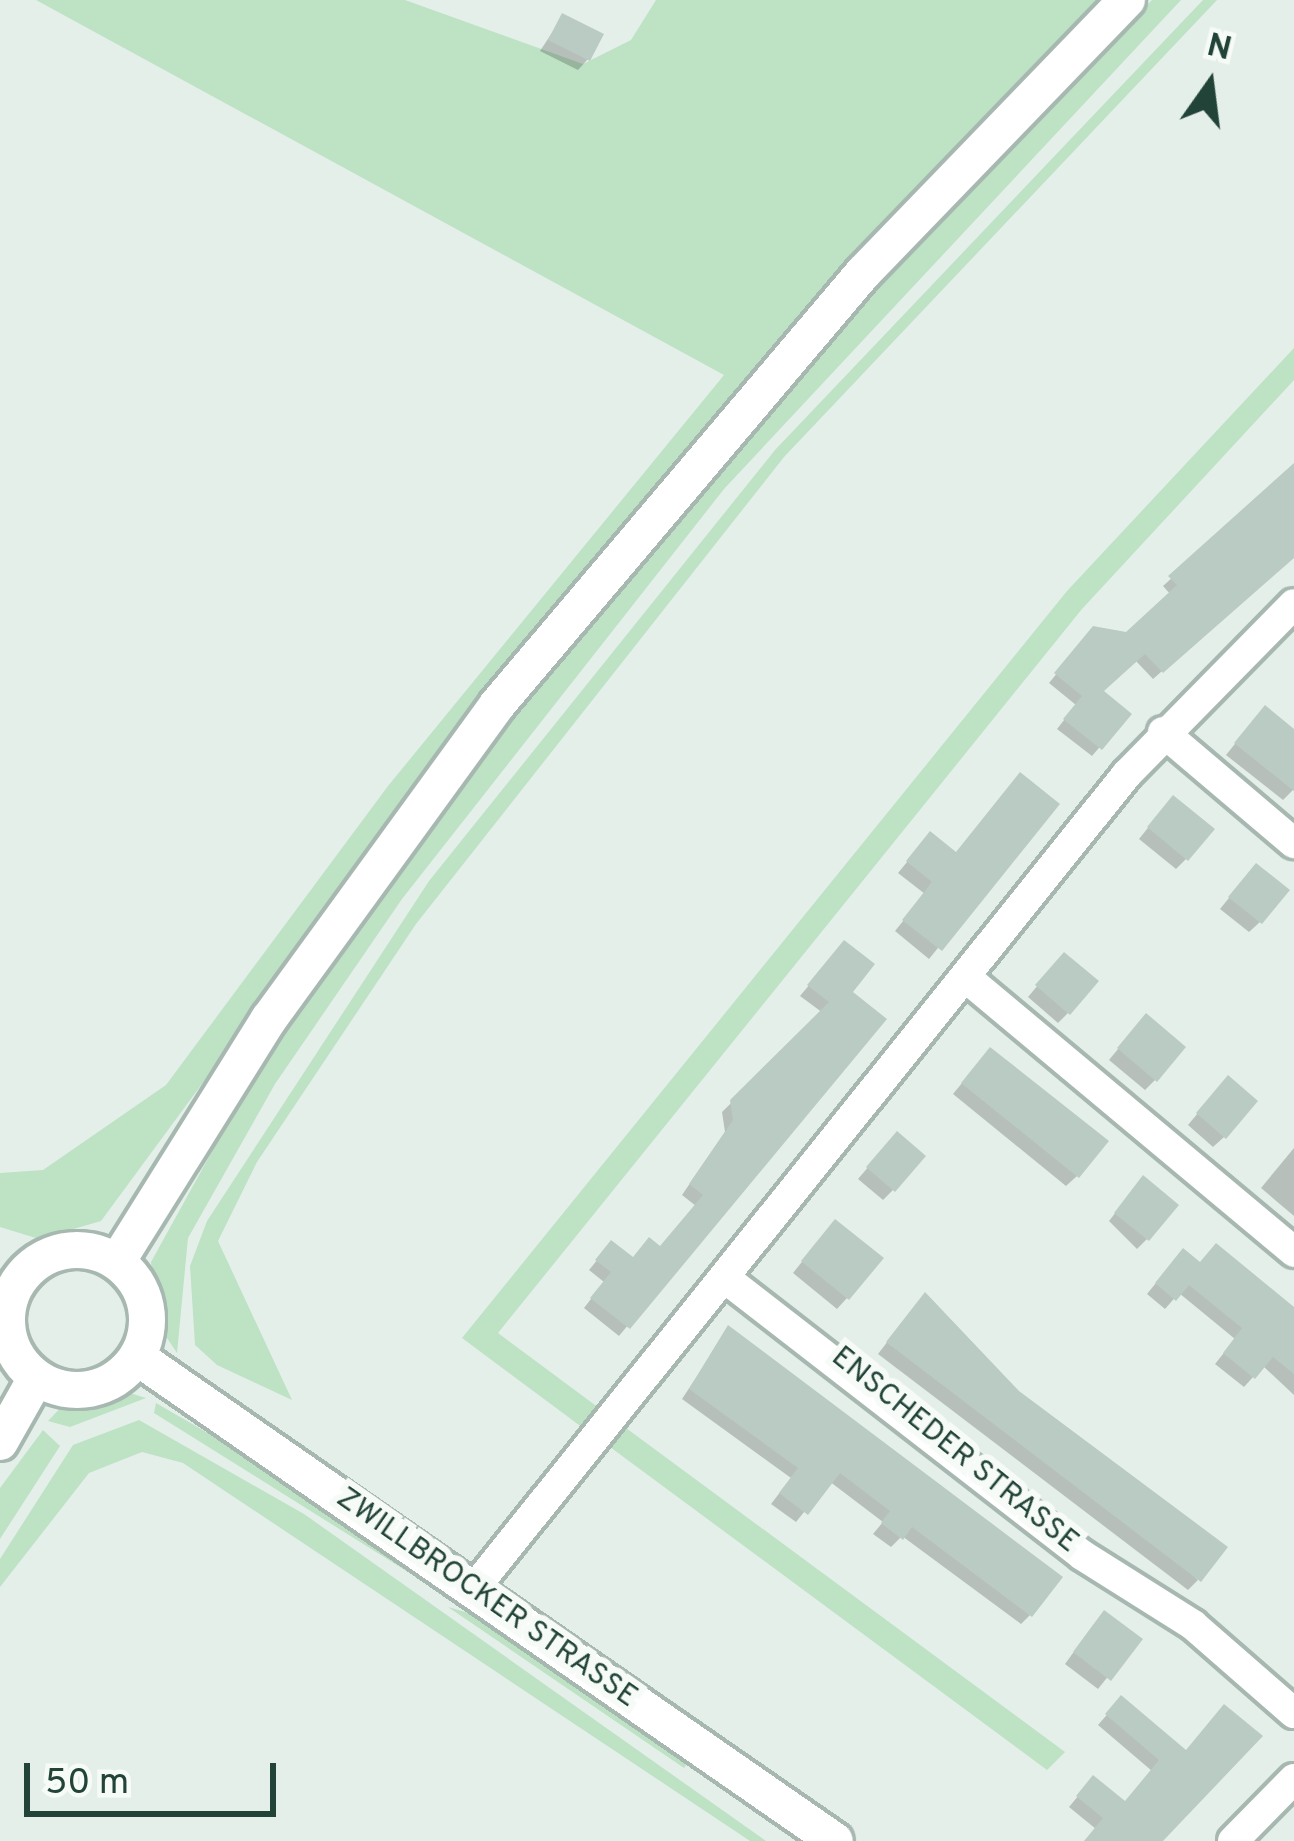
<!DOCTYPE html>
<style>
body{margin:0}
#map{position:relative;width:1294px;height:1841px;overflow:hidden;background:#e5efea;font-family:Overpass,sans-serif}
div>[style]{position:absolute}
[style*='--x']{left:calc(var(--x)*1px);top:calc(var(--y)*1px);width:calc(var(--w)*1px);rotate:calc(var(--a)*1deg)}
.green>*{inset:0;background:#bde2c4}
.shadow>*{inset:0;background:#0003}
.building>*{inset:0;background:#bacbc3}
.roads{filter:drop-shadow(3px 0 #a7b8b1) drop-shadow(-3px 0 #a7b8b1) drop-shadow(0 3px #a7b8b1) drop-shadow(0 -3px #a7b8b1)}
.street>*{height:30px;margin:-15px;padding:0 15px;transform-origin:15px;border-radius:15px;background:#fff}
.secondary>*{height:36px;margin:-18px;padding:0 18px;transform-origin:18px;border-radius:18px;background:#fff}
.secondary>.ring{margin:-18px;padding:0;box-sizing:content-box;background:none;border:36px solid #fff;border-radius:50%}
span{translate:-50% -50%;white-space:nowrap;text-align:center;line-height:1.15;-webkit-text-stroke:12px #f7fbf8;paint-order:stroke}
.street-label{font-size:30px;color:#224438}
.north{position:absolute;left:1150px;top:24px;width:120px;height:120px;-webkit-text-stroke:9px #f7fbf8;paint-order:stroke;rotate:14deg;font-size:33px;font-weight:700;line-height:48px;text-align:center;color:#224438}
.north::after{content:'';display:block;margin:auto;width:42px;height:54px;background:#224438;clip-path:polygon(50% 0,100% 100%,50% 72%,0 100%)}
.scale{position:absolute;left:24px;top:1763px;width:252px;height:54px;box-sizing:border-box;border:6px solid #224438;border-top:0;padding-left:15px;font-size:36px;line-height:42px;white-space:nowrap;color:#224438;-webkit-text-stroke:9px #f7fbf8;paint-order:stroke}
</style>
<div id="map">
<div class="green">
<i style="clip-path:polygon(36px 0,405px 0,583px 64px,631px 40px,656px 0,1101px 0,939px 165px,565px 591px,101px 1221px,39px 1239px,0 1227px,0 1173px,43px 1170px,166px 1085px,388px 786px,724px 375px)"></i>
<i style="clip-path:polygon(1152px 0,1181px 0,724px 489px,402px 899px,275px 1084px,188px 1238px,177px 1353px,157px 1323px,151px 1262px,274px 1039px,372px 899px,653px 536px,825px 339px)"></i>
<i style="clip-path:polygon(1203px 0,1217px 0,784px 457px,416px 924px,257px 1162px,218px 1241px,292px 1400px,217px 1365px,195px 1345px,190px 1266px,207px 1221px,429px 881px,775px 450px)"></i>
<i style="clip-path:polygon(1294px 348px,1294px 380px,1082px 609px,498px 1333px,599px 1408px,583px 1428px,462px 1338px,1067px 591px)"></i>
<i style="clip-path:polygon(120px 1390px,146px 1398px,70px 1427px,48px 1421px,69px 1399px)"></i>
<i style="clip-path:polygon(156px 1403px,261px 1464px,414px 1562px,408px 1572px,154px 1413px)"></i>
<i style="clip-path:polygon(139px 1420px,304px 1514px,766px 1841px,750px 1841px,183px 1463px,142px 1452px,89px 1473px,0 1587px,0 1559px,73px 1445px)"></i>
<i style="clip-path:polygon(626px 1428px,1065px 1752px,1047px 1770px,610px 1447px)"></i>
<i style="clip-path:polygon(43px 1430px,60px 1446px,0 1539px,0 1488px)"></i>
<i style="clip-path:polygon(448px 1607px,479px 1616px,690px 1760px,684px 1768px)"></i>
</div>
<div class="shadow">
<i style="clip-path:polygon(563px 16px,588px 59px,578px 70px,540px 51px)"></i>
<i style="clip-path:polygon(1294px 468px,1294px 520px,1275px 572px,1153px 679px,1135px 660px,1100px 692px,1128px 714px,1092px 756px,1057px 729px,1076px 705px,1049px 683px,1086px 638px,1127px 635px,1171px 595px,1163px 586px)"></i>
<i style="clip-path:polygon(1255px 719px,1294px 733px,1294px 789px,1283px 800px,1226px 755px)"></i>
<i style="clip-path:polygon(1055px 804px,929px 959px,895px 931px,925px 894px,898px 873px,921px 845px,955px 855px)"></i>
<i style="clip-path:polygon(1163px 809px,1186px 859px,1176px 869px,1139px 839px)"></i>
<i style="clip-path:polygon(1246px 877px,1260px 922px,1249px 932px,1220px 909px)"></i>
<i style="clip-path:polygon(836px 953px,849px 992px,882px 1019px,619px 1336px,584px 1308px,604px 1282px,589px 1270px,603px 1253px,632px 1261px,660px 1250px,696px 1206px,682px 1195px,725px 1132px,722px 1112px,823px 1013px,800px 996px)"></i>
<i style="clip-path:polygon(1054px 966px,1068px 1013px,1058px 1023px,1028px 997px)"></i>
<i style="clip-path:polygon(1136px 1027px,1155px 1080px,1145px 1090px,1109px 1060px)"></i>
<i style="clip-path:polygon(980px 1061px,1077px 1176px,1066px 1186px,953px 1094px)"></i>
<i style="clip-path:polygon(1218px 1089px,1224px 1137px,1213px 1147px,1188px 1125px)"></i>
<i style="clip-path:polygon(887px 1145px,893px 1190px,883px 1200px,858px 1179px)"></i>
<i style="clip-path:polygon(1294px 1148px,1294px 1216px,1261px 1188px)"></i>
<i style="clip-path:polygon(1133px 1190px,1147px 1239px,1137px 1249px,1109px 1221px)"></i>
<i style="clip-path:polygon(825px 1233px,847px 1298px,837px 1309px,793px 1273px)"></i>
<i style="clip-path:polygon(1173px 1262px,1294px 1310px,1294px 1395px,1263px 1366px,1244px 1387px,1215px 1364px,1235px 1339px,1179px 1293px,1165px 1309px,1147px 1294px)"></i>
<i style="clip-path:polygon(915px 1306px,1198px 1580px,1188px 1590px,878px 1354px)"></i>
<i style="clip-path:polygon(728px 1329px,1030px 1615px,1021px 1624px,902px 1536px,891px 1547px,873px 1534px,883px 1522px,829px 1481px,796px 1522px,771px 1504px,791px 1478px,682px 1399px)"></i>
<i style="clip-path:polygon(1094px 1624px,1138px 1639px,1098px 1689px,1065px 1664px)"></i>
<i style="clip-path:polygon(1112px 1709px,1185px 1753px,1155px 1841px,1086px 1841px,1096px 1829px,1069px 1807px,1084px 1789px,1124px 1804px,1152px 1771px,1098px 1725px)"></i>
</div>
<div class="building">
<i style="clip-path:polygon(562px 13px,604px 34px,590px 61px,548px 40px)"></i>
<i style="clip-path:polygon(1294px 463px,1294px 558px,1163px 673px,1145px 654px,1104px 691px,1132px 714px,1102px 750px,1063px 719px,1082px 696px,1054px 673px,1093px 626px,1126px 632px,1177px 585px,1168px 576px)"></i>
<i style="clip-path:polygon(1265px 705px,1294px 729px,1294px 791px,1234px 743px)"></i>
<i style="clip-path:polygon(1020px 772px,1060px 804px,942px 951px,902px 920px,932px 882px,906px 861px,930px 831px,956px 852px)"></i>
<i style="clip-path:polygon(1173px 795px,1215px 829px,1188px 861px,1147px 827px)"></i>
<i style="clip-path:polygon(1256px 863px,1290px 890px,1262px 924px,1228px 897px)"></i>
<i style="clip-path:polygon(844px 940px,875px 964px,853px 992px,887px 1019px,630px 1329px,590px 1298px,611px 1272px,595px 1260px,611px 1240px,633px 1257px,649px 1237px,660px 1246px,703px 1195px,689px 1184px,733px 1120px,730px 1100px,829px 1002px,807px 985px)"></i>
<i style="clip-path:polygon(1064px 952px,1099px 981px,1070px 1015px,1035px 985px)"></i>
<i style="clip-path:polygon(1146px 1013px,1186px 1047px,1157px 1082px,1117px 1048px)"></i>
<i style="clip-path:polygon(990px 1047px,1109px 1141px,1079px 1178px,961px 1083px)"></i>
<i style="clip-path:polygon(1228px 1075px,1258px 1101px,1226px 1139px,1196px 1113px)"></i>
<i style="clip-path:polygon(897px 1131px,926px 1156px,895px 1192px,866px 1167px)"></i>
<i style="clip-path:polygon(1143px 1175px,1179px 1205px,1149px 1241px,1114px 1213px)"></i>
<i style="clip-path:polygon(835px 1219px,884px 1258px,849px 1300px,801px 1261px)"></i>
<i style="clip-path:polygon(1216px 1243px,1294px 1307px,1294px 1374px,1273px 1357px,1255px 1379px,1223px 1353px,1242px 1328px,1189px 1285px,1176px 1301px,1155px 1283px,1183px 1248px,1200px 1262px)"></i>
<i style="clip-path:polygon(925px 1292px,1019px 1391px,1228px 1547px,1201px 1582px,886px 1342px)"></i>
<i style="clip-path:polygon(728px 1325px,1063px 1577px,1032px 1617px,912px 1527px,903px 1540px,881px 1523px,890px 1511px,840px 1473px,808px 1515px,779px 1493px,798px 1468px,689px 1389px)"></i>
<i style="clip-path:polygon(1104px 1610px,1143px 1639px,1111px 1681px,1073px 1652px)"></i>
<i style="clip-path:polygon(1121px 1695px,1186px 1750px,1224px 1704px,1263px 1736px,1163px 1841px,1084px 1841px,1103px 1818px,1076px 1796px,1093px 1775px,1125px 1801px,1159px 1760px,1105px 1714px)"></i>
</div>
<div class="roads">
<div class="street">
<i style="--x:1163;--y:732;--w:172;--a:40.3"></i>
<i style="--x:969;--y:980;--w:424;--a:39.9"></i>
<i style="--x:725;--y:1278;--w:452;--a:37.8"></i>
<i style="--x:1082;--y:1555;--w:131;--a:32.2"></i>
<i style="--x:1193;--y:1625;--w:134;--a:41.1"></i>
<i style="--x:473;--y:1590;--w:1046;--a:-51.29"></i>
<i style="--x:1127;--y:774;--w:238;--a:-45.5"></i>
<i style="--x:1233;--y:1841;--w:87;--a:-45.5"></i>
</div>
<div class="secondary">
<i class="ring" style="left:7px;top:1250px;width:104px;height:104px"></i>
<i style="--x:117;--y:1262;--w:287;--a:-58"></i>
<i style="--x:269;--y:1019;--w:388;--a:-54"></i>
<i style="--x:497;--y:705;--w:566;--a:-49.73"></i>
<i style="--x:863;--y:273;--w:380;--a:-46"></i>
<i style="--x:137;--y:1357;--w:849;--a:34.74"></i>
<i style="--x:0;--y:1442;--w:73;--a:-60.6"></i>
</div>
</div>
<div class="street-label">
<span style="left:954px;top:1451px;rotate:39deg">ENSCHEDER STRASSE</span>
<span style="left:486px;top:1599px;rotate:35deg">ZWILLBROCKER STRASSE</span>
</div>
<div class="north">N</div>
<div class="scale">50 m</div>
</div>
